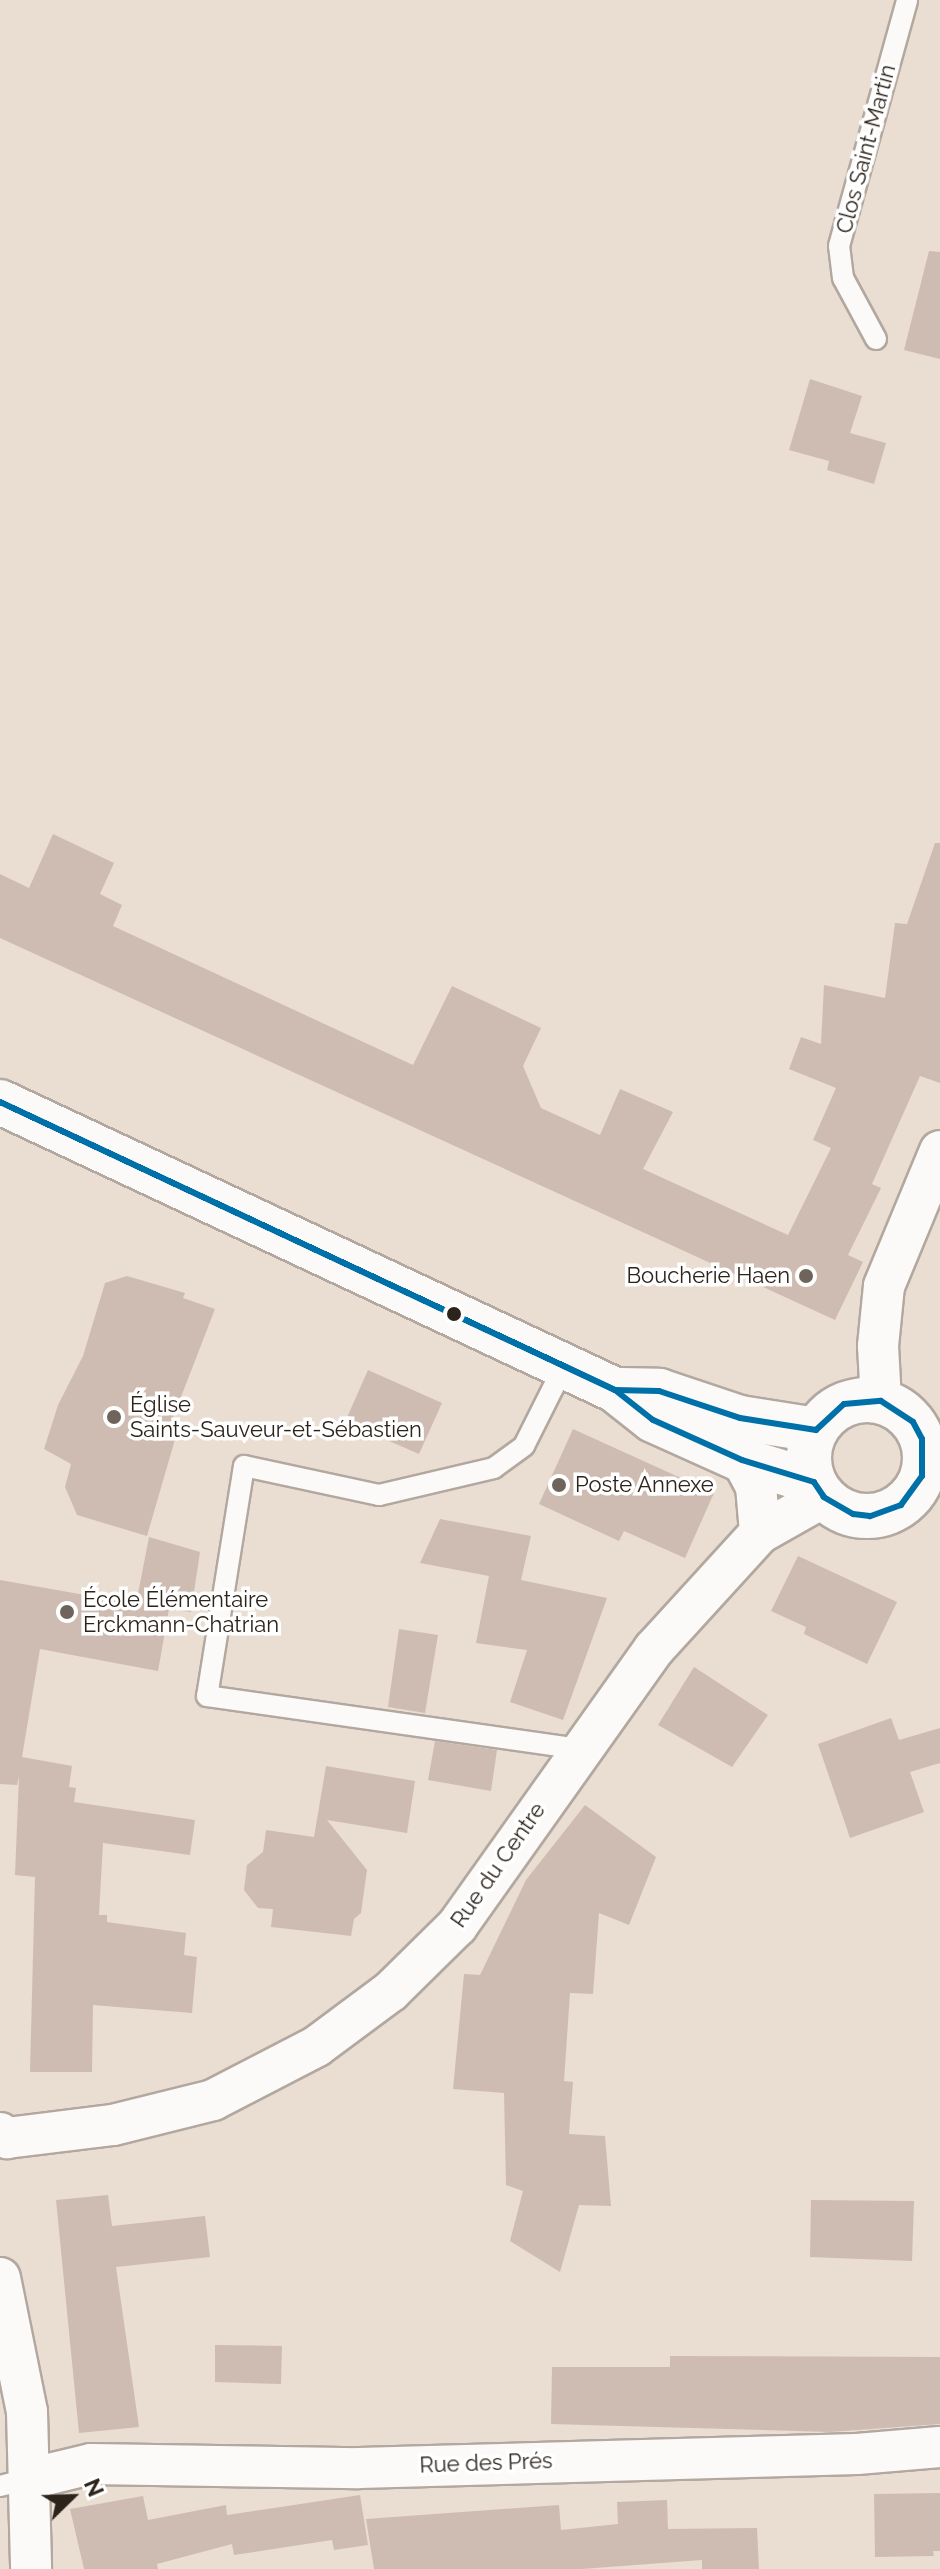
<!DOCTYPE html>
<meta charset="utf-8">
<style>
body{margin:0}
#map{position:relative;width:940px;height:2569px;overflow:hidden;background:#eaddd2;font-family:Raleway,sans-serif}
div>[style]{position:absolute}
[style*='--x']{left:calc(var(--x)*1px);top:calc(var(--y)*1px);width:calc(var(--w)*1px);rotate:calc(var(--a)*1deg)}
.building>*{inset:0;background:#cebcb2}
.roads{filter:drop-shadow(2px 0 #b2a89f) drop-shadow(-2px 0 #b2a89f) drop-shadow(0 2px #b2a89f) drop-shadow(0 -2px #b2a89f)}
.service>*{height:20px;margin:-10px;padding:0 10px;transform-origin:10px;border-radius:10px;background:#fcfaf8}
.minor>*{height:40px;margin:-20px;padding:0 20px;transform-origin:20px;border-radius:20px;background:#fcfaf8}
.primary>*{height:44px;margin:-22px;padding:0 22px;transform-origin:22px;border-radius:22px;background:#fcfaf8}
.primary>.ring{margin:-22px;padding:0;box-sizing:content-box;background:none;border:44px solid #fcfaf8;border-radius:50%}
.bus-1>*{height:6px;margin:-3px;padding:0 3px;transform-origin:3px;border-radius:3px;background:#0070a8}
.dots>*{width:22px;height:22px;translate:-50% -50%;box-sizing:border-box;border:4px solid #fff;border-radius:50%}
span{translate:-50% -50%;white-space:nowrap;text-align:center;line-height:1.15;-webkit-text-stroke:7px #fff;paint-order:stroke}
.street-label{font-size:22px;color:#2c231b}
.poi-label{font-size:22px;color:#2c231b}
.right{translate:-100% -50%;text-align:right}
.left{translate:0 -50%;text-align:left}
.north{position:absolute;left:32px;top:2457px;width:80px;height:80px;-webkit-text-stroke:6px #fff;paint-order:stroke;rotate:67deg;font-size:22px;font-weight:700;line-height:32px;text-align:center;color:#2c231b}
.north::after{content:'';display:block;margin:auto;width:28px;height:36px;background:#2c231b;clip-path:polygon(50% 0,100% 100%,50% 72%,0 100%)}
</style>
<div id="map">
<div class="building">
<i style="clip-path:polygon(929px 251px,940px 252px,940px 359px,904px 350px)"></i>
<i style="clip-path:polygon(810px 379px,862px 396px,850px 433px,886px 443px,874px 484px,827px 470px,829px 461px,789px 450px)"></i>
<i style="clip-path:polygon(53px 834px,114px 863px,100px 894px,122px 905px,113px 926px,413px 1065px,452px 986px,541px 1028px,523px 1066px,541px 1108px,600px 1135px,620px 1089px,673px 1112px,643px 1169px,788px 1235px,831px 1148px,813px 1140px,836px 1088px,789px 1069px,801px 1037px,821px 1044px,824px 985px,885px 998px,895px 923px,907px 924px,935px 843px,940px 843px,940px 1083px,920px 1076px,872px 1184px,881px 1188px,848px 1255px,863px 1262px,835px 1320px,0 938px,0 874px,29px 888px)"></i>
<i style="clip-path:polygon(127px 1276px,185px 1293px,183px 1298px,215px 1309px,169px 1428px,176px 1436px,147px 1536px,77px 1515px,65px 1487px,71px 1464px,44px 1449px,58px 1405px,83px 1356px,105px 1283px)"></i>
<i style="clip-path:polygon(368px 1370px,442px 1403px,419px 1454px,345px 1422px)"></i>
<i style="clip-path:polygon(573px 1429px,714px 1493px,685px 1558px,624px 1531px,619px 1541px,539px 1504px)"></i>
<i style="clip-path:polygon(440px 1519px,531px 1536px,521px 1580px,607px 1598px,563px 1720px,510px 1702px,527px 1650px,476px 1643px,489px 1576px,420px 1563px)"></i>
<i style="clip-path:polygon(149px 1537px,200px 1552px,191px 1612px,169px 1609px,158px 1671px,40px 1649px,22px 1757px,72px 1766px,69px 1787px,76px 1788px,74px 1802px,195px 1820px,190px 1855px,103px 1843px,99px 1915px,107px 1915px,107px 1922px,186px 1933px,184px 1955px,197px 1957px,192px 2013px,93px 2005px,92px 2072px,30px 2072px,35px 1877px,15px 1875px,19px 1776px,17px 1785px,0 1784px,0 1580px,136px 1604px)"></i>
<i style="clip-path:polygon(798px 1556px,897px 1602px,867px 1664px,804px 1634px,806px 1627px,771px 1611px)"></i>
<i style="clip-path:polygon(399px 1629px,438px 1635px,425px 1713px,388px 1707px)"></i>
<i style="clip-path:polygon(694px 1667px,768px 1715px,732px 1767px,658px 1725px)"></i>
<i style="clip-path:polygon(891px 1718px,899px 1740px,940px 1728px,940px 1763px,910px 1772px,924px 1812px,850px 1838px,818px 1744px)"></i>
<i style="clip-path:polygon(435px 1741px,497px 1750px,491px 1791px,428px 1780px)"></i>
<i style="clip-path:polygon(326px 1766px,415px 1781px,407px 1833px,327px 1820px,367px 1870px,361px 1913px,354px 1919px,351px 1936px,271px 1927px,273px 1909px,258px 1908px,244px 1890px,247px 1865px,263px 1852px,266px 1830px,314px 1837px)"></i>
<i style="clip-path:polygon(585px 1805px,656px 1857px,629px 1925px,599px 1913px,593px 1994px,570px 1993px,564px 2081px,573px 2082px,569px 2134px,605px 2136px,611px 2206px,579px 2205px,560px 2272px,510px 2241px,523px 2191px,506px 2185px,504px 2093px,453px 2089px,464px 1974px,480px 1975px,526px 1880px)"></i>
<i style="clip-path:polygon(108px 2195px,112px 2226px,205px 2216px,210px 2257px,116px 2267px,139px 2427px,79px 2433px,56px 2200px)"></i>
<i style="clip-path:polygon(811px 2200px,914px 2201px,912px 2261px,810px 2257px)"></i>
<i style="clip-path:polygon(215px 2345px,282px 2346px,281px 2384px,215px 2382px)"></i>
<i style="clip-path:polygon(670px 2356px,940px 2357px,940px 2424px,830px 2432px,551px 2424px,552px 2367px,670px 2367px)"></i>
<i style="clip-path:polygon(940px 2493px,940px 2551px,933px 2551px,934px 2556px,875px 2557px,874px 2494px)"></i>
<i style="clip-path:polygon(360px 2495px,368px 2545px,334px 2550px,332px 2540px,234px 2555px,232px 2544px,157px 2564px,158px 2569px,84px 2569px,70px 2509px,143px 2496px,148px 2520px,226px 2505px,227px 2515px)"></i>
<i style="clip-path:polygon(667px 2500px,668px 2529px,757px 2528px,759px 2569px,702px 2569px,702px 2560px,582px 2569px,374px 2569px,366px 2519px,559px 2505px,561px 2530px,618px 2524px,617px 2502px)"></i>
</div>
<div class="roads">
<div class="service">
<i style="--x:876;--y:339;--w:69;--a:-118.4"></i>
<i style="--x:843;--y:278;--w:32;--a:-97"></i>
<i style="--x:839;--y:246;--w:255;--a:-74.5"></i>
<i style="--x:564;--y:1366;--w:89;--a:116.6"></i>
<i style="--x:524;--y:1446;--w:37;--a:144"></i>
<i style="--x:494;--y:1468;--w:118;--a:166.8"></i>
<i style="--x:379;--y:1495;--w:138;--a:-167.9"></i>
<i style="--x:244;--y:1466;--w:233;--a:99.1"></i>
<i style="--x:207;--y:1696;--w:378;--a:8.1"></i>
<i style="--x:0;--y:2486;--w:34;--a:-14"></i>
</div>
<div class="minor">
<i style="--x:881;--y:1401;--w:55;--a:-93.1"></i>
<i style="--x:878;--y:1346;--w:60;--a:-84.3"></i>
<i style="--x:884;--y:1286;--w:146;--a:-67.5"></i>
<i style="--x:742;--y:1460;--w:30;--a:62"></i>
<i style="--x:756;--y:1486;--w:47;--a:85.1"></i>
<i style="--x:0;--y:2133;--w:9;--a:36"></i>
<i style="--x:7;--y:2138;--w:107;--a:-7"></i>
<i style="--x:113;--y:2125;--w:103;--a:-14"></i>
<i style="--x:213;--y:2100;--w:117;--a:-27.4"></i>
<i style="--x:317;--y:2046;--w:92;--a:-36.6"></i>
<i style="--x:391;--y:1991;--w:93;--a:-44.6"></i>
<i style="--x:457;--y:1926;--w:340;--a:-54.6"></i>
<i style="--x:654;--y:1649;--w:157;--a:-47.6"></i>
<i style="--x:760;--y:1533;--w:73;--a:-29.4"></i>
<i style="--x:0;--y:2278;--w:137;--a:78.6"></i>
<i style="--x:27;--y:2412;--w:157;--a:88.5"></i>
<i style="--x:33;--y:2478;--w:60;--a:-13.6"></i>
<i style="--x:91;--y:2464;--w:268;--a:0.9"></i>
<i style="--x:359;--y:2468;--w:498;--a:-1.6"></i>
<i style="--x:857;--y:2454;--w:83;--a:-4.8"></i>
</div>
<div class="primary">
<i style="--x:0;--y:1102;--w:679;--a:25.09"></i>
<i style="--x:615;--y:1390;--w:48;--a:38.3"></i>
<i style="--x:653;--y:1420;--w:98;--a:24.2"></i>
<i style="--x:742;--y:1460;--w:75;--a:17"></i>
<i style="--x:620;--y:1390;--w:39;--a:1"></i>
<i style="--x:659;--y:1391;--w:85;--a:18.4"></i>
<i style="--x:740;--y:1418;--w:77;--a:9"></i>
<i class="ring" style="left:809px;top:1400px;width:72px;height:72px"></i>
</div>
</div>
<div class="bus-1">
<i style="--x:0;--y:1102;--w:623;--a:25.08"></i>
<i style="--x:564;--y:1366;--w:56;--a:25.2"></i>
<i style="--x:615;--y:1390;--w:679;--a:-154.91"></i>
<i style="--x:615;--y:1390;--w:44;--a:1.3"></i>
<i style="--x:659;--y:1391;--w:85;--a:18.4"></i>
<i style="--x:740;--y:1418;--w:77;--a:9"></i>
<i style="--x:816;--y:1430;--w:38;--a:-43"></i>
<i style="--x:844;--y:1404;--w:37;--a:-5"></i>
<i style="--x:881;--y:1401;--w:38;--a:33"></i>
<i style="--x:913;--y:1422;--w:19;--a:62"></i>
<i style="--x:922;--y:1439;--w:37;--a:90"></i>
<i style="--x:922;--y:1476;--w:36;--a:126"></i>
<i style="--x:901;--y:1505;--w:33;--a:160"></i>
<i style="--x:870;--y:1516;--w:17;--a:-173"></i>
<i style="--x:853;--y:1514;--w:34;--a:-150"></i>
<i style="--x:824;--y:1497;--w:18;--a:-124"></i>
<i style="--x:814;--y:1482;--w:75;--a:-163"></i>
<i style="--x:742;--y:1460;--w:98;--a:-155.8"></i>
<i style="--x:653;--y:1420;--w:48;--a:-141.7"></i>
</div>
<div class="dots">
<i style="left:806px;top:1276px;background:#6e645b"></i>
<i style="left:454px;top:1314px;background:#2c231b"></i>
<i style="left:114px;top:1417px;background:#6e645b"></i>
<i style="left:559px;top:1485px;background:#6e645b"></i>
<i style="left:67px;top:1612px;background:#6e645b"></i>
</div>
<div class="street-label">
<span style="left:866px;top:149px;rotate:-75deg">Clos Saint-Martin</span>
<span style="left:498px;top:1865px;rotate:-55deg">Rue du Centre</span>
<span style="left:486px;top:2463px;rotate:-2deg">Rue des Prés</span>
</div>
<div class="poi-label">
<span class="right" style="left:790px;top:1276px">Boucherie Haen</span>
<span class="left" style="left:130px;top:1417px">Église<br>Saints-Sauveur-et-Sébastien</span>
<span class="left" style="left:575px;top:1485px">Poste Annexe</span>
<span class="left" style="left:83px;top:1612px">École Élémentaire<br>Erckmann-Chatrian</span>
</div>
<div class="north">N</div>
</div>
